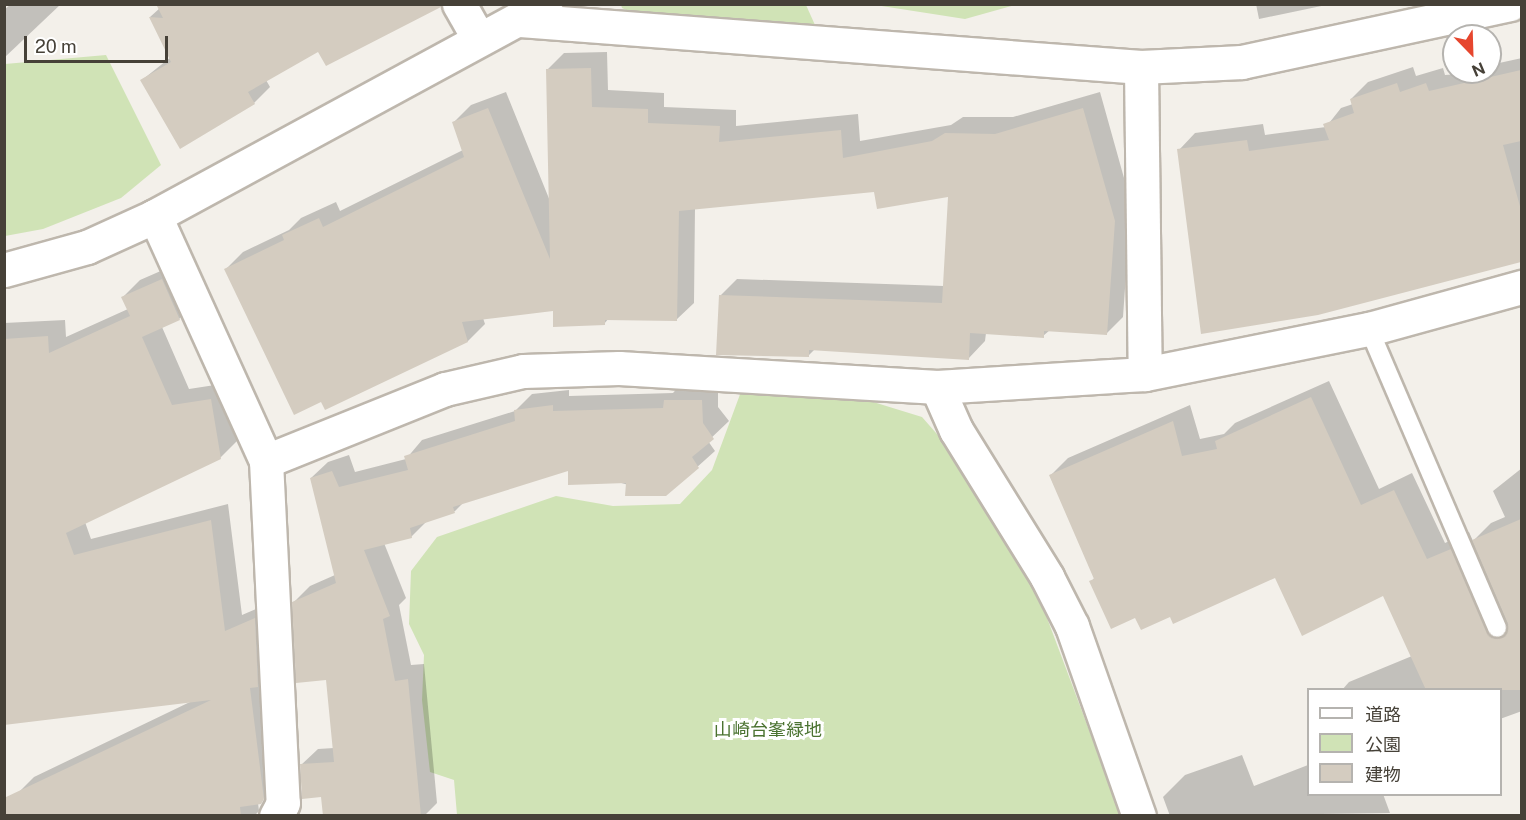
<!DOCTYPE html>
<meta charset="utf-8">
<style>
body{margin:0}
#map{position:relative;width:1526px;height:820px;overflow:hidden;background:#f3f0ea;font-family:"Public Sans","Noto Sans JP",sans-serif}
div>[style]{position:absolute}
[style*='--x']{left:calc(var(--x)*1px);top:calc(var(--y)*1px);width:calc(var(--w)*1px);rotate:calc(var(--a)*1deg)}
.green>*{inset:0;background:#d0e3b6}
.shadow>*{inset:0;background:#0003}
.building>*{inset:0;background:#d4ccc0}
.roads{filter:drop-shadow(2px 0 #beb7ad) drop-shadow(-2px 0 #beb7ad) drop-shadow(0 2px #beb7ad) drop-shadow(0 -2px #beb7ad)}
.service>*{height:18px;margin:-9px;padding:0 9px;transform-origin:9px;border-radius:9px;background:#fff}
.minor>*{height:33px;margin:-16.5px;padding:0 16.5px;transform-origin:16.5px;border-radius:16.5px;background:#fff}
.tertiary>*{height:33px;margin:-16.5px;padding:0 16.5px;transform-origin:16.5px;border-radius:16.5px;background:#fff}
span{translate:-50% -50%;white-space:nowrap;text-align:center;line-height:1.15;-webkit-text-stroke:6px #fff;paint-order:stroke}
.park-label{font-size:18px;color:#4b7331}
.frame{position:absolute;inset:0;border:6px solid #464138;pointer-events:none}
.legend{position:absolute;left:1307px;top:688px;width:195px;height:108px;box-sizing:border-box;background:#fff;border:2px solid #b5b3af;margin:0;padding:8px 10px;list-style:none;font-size:18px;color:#464138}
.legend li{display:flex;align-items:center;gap:12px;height:30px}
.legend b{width:30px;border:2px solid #b5b3af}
.north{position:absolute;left:1442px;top:24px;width:60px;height:60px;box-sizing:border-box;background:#fff;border:2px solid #b5b3af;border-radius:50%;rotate:157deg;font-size:16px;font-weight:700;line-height:24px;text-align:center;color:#464138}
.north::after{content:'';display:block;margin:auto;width:21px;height:27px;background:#e6462e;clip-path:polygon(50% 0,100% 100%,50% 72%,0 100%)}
.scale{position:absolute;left:24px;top:36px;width:144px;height:27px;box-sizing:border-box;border:3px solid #464138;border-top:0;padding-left:8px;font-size:18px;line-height:21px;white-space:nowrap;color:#464138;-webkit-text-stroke:4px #fff;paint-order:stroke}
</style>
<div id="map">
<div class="green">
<i style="clip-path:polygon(621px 5px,806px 5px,815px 25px,641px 17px,622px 8px)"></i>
<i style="clip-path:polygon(875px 5px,1015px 4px,1015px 5px,965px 19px)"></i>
<i style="clip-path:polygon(106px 55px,161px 165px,121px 198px,43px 229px,5px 236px,5px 64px)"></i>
<i style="clip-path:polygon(742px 389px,870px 401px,922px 417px,951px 450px,1035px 586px,1121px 815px,457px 815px,454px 780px,430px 772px,422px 700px,424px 655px,409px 624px,411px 571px,437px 537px,556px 496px,613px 506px,680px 504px,712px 470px)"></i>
</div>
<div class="shadow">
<i style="clip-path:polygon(11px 4px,61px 4px,4px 58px,4px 10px)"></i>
<i style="clip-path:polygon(1256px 4px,1331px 4px,1259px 19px)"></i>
<i style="clip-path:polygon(160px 8px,318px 50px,266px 80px,270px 87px,254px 103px,142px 80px,171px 57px,150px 17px)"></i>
<i style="clip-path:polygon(607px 52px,608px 90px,664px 93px,664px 107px,736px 110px,736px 126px,858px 114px,860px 141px,951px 125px,963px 117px,1013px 117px,1100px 92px,1131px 203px,1123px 317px,1106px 334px,1050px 330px,1043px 336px,986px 333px,985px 341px,968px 359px,815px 349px,808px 356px,720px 296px,737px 279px,944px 286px,950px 195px,875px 191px,695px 208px,694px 303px,676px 320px,609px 318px,604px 324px,554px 310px,483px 318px,485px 324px,468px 341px,322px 400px,226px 269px,243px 252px,289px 230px,301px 218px,336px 202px,340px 211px,463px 150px,453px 123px,471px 105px,506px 92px,550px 201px,547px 70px,564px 53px)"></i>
<i style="clip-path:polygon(1522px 58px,1522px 260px,1317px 313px,1179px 150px,1195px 133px,1263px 124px,1265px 135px,1326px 127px,1341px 108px,1353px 104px,1351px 99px,1368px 82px,1413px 67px,1416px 76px,1443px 68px,1445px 75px,1490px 72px,1490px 65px)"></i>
<i style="clip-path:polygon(179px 263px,196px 302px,179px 319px,162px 327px,189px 389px,228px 383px,237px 441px,220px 458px,85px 522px,91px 539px,228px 504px,242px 615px,272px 602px,278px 785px,258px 803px,259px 811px,254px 816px,27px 816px,17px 794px,34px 777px,192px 701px,4px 712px,4px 323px,65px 320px,66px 337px,128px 309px,123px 297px,140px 280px)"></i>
<i style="clip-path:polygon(1329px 381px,1379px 489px,1412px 473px,1445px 543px,1469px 532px,1473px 541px,1491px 523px,1505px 517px,1493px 491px,1522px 468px,1522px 711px,1500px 719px,1500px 690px,1342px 690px,1349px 682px,1412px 656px,1384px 594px,1276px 576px,1171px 615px,1136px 616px,1091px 582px,1095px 577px,1050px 476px,1068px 458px,1190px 405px,1200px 439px,1224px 434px,1235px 423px)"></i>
<i style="clip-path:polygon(681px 384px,718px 385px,718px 407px,729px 421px,708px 441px,715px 451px,666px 495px,569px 469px,464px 502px,455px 511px,427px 521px,411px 537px,384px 543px,406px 598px,399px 605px,411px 665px,424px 664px,437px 803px,424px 816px,324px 816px,323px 795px,301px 765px,318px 749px,334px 748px,327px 678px,293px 603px,310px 586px,335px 575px,311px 478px,328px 462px,349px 455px,355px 472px,406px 459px,422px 440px,515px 411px,532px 394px,569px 390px,569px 396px,673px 393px)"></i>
<i style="clip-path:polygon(1242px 755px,1254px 786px,1308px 765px,1308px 794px,1383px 794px,1390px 813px,1170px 816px,1163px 797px,1185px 775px)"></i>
</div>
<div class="building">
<i style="clip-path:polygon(156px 4px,440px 4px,441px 7px,326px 66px,318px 52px,248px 92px,255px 104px,180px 149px,140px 80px,171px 62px,149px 17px,163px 18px)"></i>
<i style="clip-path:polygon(591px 68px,592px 107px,648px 109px,648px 123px,720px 126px,719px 142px,841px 130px,843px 158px,932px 141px,945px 133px,995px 134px,1083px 108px,1115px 221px,1107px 335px,1044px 331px,1044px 338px,970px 333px,969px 360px,809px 350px,809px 357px,716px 355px,719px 295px,942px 303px,948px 197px,877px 209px,874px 192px,679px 211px,677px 321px,605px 320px,605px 325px,553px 327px,553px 311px,462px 322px,468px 342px,325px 410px,321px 402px,294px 415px,224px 269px,284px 240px,282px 235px,319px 218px,323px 227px,464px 157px,452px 122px,488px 108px,550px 259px,546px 69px)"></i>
<i style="clip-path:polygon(1521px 70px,1521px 141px,1503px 145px,1521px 210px,1521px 262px,1318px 315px,1201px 334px,1177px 149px,1247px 140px,1249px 151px,1329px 140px,1323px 124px,1354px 113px,1350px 99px,1397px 83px,1400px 92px,1426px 83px,1429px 91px)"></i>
<i style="clip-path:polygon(162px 279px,180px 320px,142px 337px,172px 405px,211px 399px,221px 459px,66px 533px,74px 555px,211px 520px,225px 631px,255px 618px,258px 687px,250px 688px,264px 799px,261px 804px,240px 807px,241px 816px,4px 816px,4px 798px,211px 700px,4px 725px,4px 339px,48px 336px,49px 353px,130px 316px,121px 297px)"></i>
<i style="clip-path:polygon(1311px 397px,1361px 505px,1394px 490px,1427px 559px,1451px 549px,1487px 632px,1495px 639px,1506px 635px,1508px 624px,1472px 540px,1521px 519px,1521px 690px,1426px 690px,1383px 596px,1302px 636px,1275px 578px,1173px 624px,1170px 617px,1141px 630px,1135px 618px,1111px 629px,1089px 581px,1094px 579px,1049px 475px,1173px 421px,1182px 456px,1217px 449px,1215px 441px)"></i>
<i style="clip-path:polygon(664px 400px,702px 400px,703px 423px,714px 439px,692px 457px,699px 468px,666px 496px,625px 496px,626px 483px,568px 485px,568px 471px,453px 507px,455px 513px,410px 528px,412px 538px,364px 550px,390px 616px,383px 619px,395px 681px,408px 679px,421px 816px,323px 816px,321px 797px,302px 799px,300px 764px,334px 762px,326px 680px,296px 683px,292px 602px,336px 583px,310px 478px,332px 471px,339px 487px,408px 470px,404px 456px,515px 421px,514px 410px,553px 405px,553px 411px,663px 408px)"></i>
</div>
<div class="roads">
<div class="service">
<i style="--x:1369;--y:329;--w:325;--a:66.8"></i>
</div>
<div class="minor">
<i style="--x:459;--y:4;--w:40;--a:60.3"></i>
<i style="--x:520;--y:20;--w:623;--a:4.33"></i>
<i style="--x:1141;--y:67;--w:101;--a:-2.8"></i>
<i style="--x:1242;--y:62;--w:274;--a:-12.2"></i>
<i style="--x:1141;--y:67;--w:307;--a:89.3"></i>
<i style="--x:155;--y:216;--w:269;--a:65.6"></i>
<i style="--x:266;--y:461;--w:342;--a:87.2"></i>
<i style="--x:283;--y:803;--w:15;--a:118"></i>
<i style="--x:937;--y:387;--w:47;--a:66.2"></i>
<i style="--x:956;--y:430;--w:173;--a:58.2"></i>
<i style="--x:1047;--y:577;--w:55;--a:63"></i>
<i style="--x:1072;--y:626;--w:201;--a:70.6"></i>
<i style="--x:266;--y:461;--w:193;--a:-21.9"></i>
<i style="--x:445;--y:389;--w:80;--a:-13"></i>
<i style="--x:523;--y:371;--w:96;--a:-1.8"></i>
<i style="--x:619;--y:368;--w:319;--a:3.4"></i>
<i style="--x:937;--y:387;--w:208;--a:-3.6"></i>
<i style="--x:1145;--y:374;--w:228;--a:-11.4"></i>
<i style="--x:1369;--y:329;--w:159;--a:-15.4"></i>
</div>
<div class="tertiary">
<i style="--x:4;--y:270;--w:86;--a:-15.5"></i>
<i style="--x:87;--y:247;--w:75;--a:-24.5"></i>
<i style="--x:155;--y:216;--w:444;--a:-28.5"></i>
</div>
</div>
<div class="park-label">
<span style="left:768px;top:730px">山崎台峯緑地</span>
</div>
<div class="frame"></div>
<ul class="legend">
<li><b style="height:8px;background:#fff"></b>道路</li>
<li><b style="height:16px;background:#d0e3b6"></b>公園</li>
<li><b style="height:16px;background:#d4ccc0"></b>建物</li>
</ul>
<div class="north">N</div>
<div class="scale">20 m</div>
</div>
